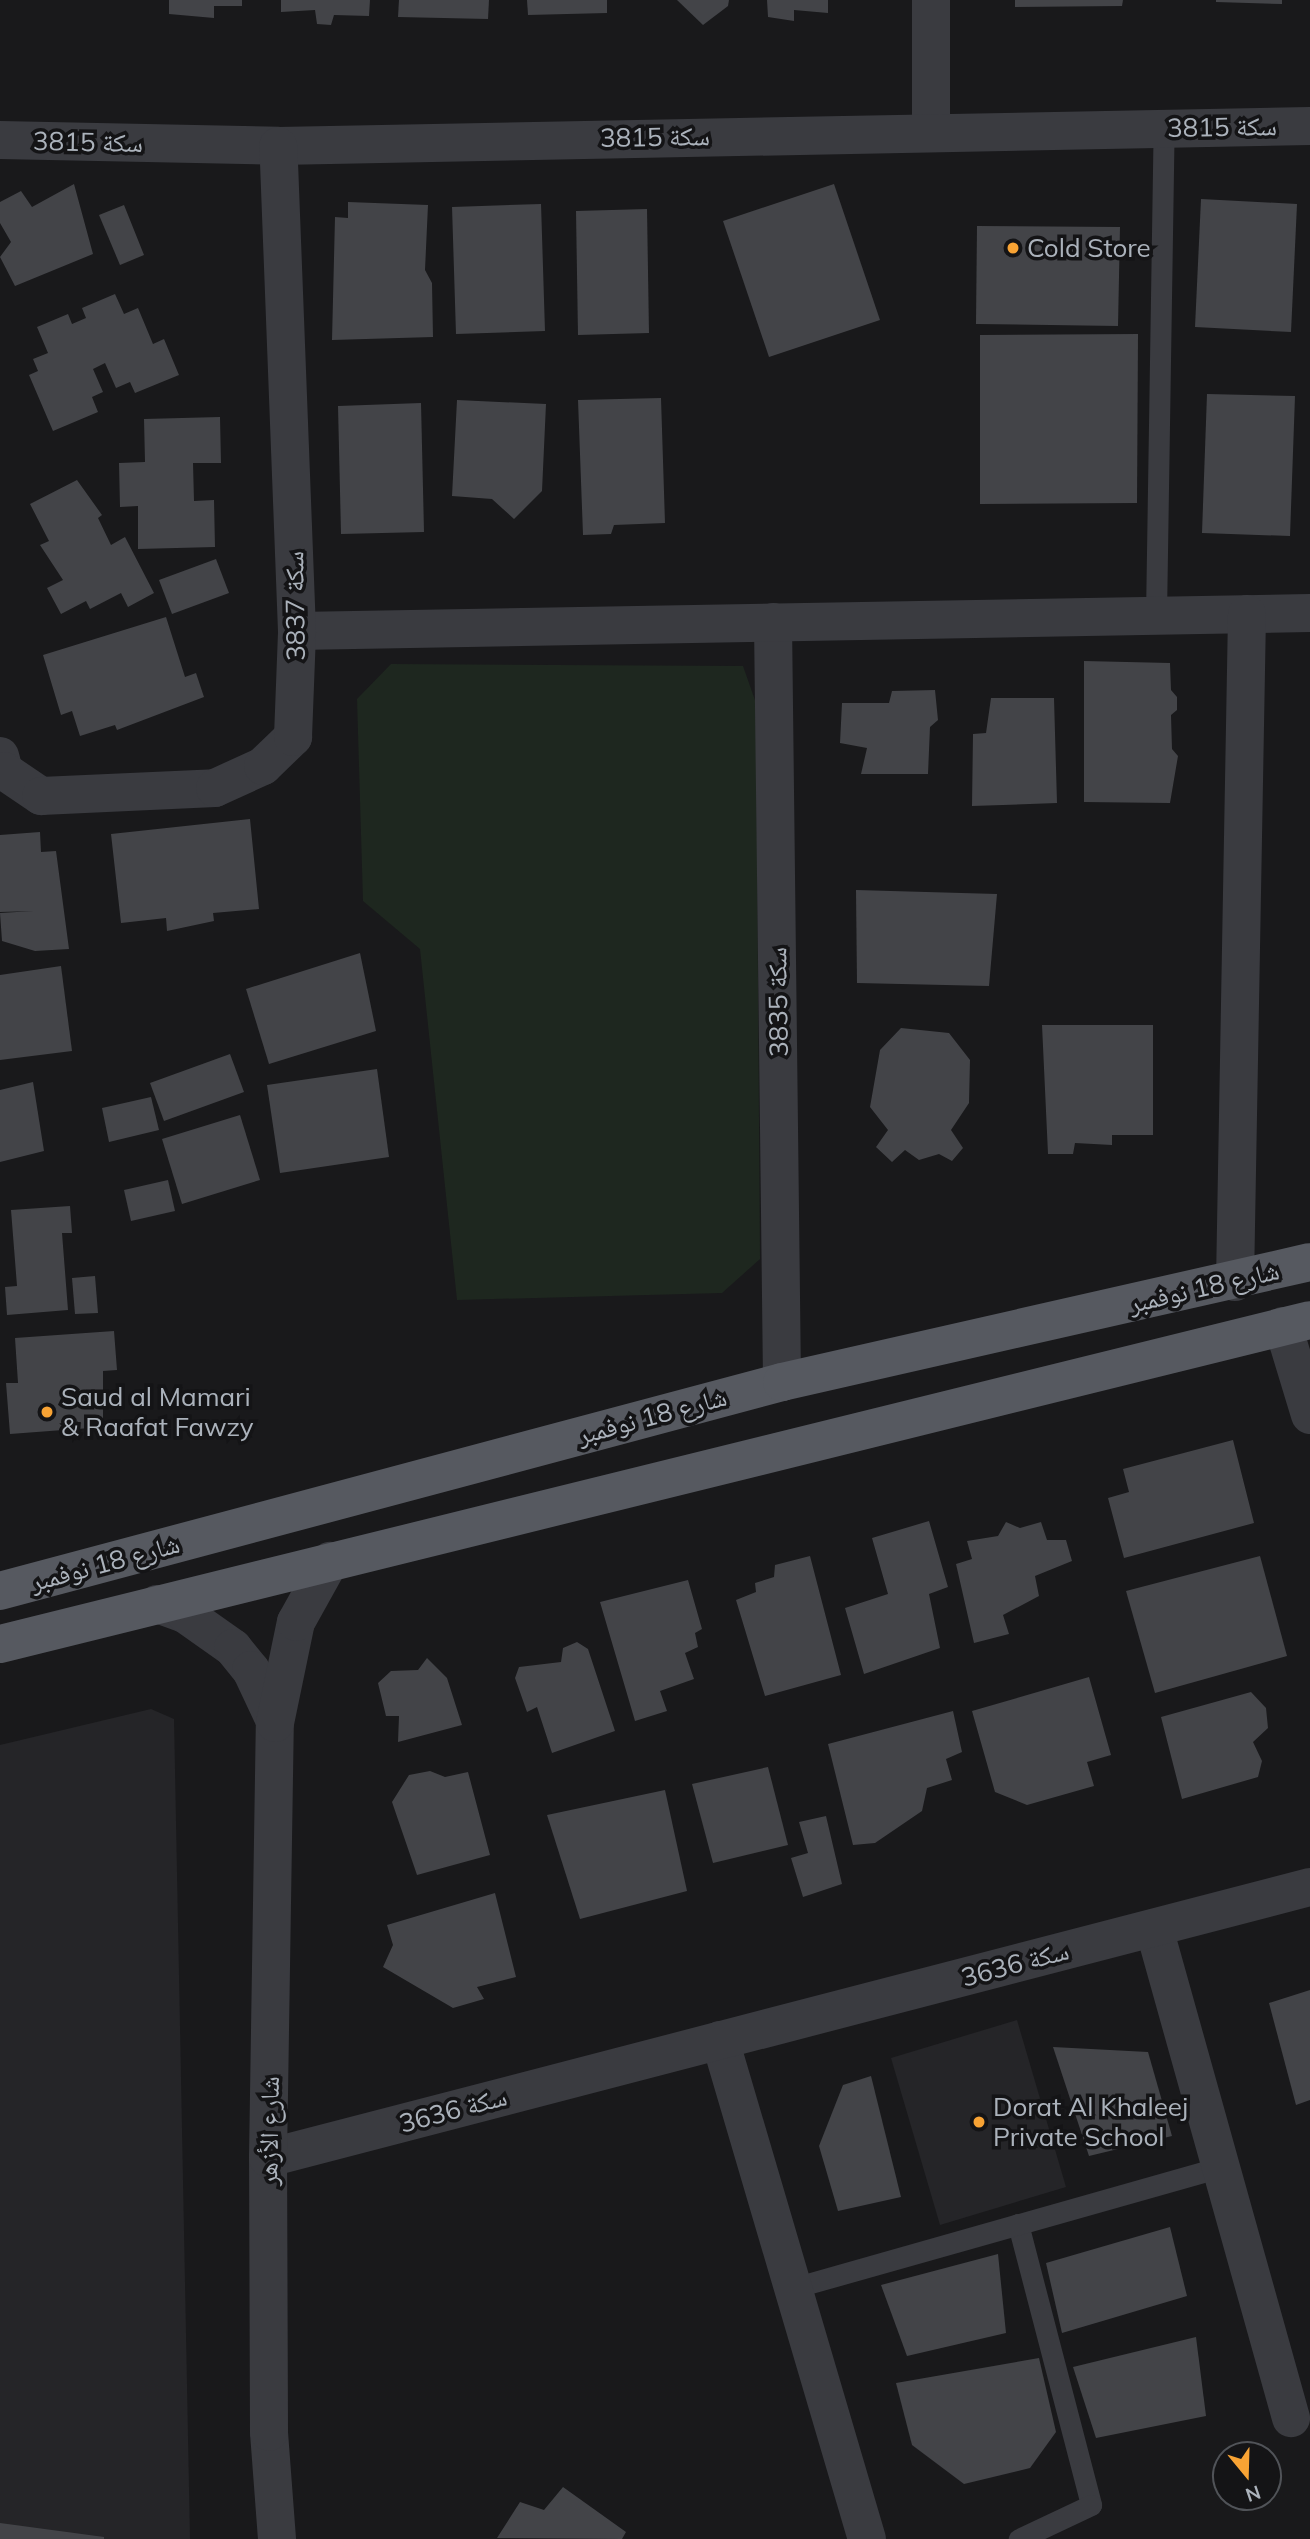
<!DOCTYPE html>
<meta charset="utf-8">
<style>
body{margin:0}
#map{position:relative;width:1310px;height:2539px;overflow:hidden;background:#19191b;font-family:Mulish,"Noto Naskh Arabic",sans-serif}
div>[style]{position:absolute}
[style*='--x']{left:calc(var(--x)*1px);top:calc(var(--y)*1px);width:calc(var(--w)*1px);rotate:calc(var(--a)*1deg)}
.built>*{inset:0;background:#252528}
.green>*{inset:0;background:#1e271f}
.building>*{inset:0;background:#434448}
.service>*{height:21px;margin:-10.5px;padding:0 10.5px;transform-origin:10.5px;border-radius:10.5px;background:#3a3b40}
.minor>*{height:38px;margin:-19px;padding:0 19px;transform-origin:19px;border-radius:19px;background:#3a3b40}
.primary>*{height:38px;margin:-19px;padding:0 19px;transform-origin:19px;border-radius:19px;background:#565960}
.dots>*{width:19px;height:19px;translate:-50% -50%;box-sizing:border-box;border:4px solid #141416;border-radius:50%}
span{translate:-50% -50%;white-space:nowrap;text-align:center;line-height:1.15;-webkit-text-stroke:7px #141416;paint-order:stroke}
.street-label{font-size:26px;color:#abb2bb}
.poi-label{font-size:26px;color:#abb2bb}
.left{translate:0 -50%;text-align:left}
.north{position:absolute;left:1212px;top:2441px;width:70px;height:70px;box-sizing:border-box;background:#141416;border:2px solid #505358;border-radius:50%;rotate:161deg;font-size:19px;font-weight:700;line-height:28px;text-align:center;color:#abb2bb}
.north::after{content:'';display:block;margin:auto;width:24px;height:32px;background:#f8a334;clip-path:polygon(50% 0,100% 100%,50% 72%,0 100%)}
</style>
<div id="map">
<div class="built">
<i style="clip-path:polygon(151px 1709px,174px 1719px,190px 2539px,0 2539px,0 1745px)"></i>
<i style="clip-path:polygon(1017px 2020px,1066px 2187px,940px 2225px,891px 2058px)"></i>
</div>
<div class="green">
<i style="clip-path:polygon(391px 664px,743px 666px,756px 703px,760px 1259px,722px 1293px,457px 1300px,420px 949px,363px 901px,357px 699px)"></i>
</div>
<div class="building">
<i style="clip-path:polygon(169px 0,242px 0,242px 6px,214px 6px,214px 18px,169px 14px)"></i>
<i style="clip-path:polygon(281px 0,370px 0,369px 16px,334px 15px,331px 25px,317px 24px,315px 10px,281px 12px)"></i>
<i style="clip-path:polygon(399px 0,489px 0,488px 19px,398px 17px)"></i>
<i style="clip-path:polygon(527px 0,607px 0,607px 13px,528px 15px)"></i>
<i style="clip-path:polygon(677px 0,729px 0,728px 6px,703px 25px)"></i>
<i style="clip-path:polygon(767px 0,828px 0,828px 13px,794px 10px,794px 21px,768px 17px)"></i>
<i style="clip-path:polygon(1015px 0,1123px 0,1122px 6px,1015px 7px)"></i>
<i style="clip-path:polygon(1216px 0,1282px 0,1282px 4px,1216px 2px)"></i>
<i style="clip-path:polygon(74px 184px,93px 254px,15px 286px,0 257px,11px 242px,0 223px,0 202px,21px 191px,32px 207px)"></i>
<i style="clip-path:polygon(834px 184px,880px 320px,769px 357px,723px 221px)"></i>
<i style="clip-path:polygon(1201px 199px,1297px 204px,1291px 332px,1195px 327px)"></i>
<i style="clip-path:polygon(348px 202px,428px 205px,425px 270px,432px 283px,433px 337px,332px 340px,335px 217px,348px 218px)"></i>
<i style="clip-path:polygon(541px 204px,545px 331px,456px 334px,452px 207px)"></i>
<i style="clip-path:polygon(124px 205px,144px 255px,120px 265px,99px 215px)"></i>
<i style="clip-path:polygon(647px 209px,649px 333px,578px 335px,576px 211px)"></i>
<i style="clip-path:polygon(977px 226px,1120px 227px,1118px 326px,976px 324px)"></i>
<i style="clip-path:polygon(115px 294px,124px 314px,138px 308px,153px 344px,164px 339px,179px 375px,135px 393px,130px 382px,116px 388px,105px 363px,93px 369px,103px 392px,92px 397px,98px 412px,53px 431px,29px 375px,38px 371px,33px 359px,48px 353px,37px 327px,68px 314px,72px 324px,86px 318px,82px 308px)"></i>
<i style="clip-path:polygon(1138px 334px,1137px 503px,980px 504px,980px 335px)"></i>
<i style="clip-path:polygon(1207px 394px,1295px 396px,1290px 536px,1202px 533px)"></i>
<i style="clip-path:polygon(661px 398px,665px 523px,614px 525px,611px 534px,583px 535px,578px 400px)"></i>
<i style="clip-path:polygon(457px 400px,546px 404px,542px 491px,514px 519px,492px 499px,452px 496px)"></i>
<i style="clip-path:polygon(421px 403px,424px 532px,341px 534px,338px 406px)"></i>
<i style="clip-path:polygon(220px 417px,221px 463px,193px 463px,194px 501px,214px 500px,215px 547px,138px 549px,138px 506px,120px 507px,119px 463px,145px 462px,144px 419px)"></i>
<i style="clip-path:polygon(77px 480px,102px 515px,98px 518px,111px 545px,125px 537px,154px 593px,128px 607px,121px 593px,90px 609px,86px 601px,61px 614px,47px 588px,63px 580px,40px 545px,49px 541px,30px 504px)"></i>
<i style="clip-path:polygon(216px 559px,229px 593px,172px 614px,159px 580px)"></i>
<i style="clip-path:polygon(166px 617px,185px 677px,196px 673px,204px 697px,117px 730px,115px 725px,80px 736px,72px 711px,61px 715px,43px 655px)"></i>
<i style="clip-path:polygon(1084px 661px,1170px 663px,1171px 690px,1177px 697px,1177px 710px,1171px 715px,1172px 749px,1178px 756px,1170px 803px,1084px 802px)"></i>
<i style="clip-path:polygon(935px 690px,938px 720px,930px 727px,928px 774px,861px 774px,867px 748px,840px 743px,842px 703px,889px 703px,892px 691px)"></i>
<i style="clip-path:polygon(991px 698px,1054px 698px,1057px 803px,972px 806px,973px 734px,986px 733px)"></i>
<i style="clip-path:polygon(250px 819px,259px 909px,213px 913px,214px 921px,167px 931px,166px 918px,121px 923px,111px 834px)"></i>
<i style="clip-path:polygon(40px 832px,41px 852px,56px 851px,69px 949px,35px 951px,2px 941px,0 913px,34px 911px,0 912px,0 835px)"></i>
<i style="clip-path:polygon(856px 890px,997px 894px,989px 986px,857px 983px)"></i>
<i style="clip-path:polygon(360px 953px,376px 1031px,269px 1064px,246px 989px)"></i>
<i style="clip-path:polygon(61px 966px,72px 1051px,0 1060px,0 975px)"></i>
<i style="clip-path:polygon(1042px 1025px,1153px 1025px,1153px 1135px,1112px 1135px,1112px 1145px,1075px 1143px,1073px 1154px,1048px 1154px)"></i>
<i style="clip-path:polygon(901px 1028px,949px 1033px,970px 1060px,969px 1103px,951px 1130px,963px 1148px,952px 1161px,939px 1154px,919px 1160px,905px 1150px,892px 1162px,876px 1147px,888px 1130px,870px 1107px,880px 1050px)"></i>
<i style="clip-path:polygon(230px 1054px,244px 1092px,164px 1121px,150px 1083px)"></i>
<i style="clip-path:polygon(377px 1069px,389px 1157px,280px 1173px,267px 1085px)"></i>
<i style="clip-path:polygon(33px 1082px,44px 1151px,0 1162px,0 1090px)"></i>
<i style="clip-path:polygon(151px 1097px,159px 1130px,109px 1142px,102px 1108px)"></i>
<i style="clip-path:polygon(240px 1115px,260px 1180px,182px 1204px,162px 1139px)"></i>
<i style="clip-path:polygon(168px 1180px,175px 1211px,131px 1221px,124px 1190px)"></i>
<i style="clip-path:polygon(70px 1206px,72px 1233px,62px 1233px,68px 1310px,7px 1315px,5px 1287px,17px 1286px,11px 1210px)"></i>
<i style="clip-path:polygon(95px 1276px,98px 1313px,75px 1314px,72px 1278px)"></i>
<i style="clip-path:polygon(114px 1331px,117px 1370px,103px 1371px,103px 1427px,10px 1434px,6px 1383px,18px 1383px,15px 1338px)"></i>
<i style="clip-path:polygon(1233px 1440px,1254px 1523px,1124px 1558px,1108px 1498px,1129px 1492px,1123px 1469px)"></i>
<i style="clip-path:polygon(929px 1521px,948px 1587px,929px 1594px,940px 1648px,864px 1674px,845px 1608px,888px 1594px,872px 1538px)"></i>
<i style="clip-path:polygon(1006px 1522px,1020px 1528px,1041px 1522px,1047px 1540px,1066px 1540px,1072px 1561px,1035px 1576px,1039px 1596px,1003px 1615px,1009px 1634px,974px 1643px,956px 1564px,972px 1559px,967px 1541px,998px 1536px)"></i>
<i style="clip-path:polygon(810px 1556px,841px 1675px,765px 1696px,736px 1600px,756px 1592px,755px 1583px,774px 1577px,775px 1565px)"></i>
<i style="clip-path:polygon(1260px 1556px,1287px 1656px,1155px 1693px,1126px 1591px)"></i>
<i style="clip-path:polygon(688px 1580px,702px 1629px,695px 1633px,698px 1647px,685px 1653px,694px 1679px,660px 1691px,667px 1711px,635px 1721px,600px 1602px)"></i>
<i style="clip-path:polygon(577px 1642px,588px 1649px,615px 1731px,552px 1753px,537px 1707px,527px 1712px,515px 1678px,519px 1667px,561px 1662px,563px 1648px)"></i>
<i style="clip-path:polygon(427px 1658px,447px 1678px,462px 1725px,398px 1742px,399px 1716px,386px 1716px,378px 1683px,391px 1671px,418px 1670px)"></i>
<i style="clip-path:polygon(1089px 1677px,1111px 1755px,1087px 1762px,1094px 1786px,1027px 1805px,995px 1792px,972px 1711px)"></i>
<i style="clip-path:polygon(1251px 1692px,1266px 1708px,1268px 1728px,1253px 1742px,1262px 1761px,1258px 1777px,1182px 1799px,1161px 1717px)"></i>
<i style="clip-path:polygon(953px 1711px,962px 1752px,946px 1759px,952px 1780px,927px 1788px,922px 1811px,875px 1843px,853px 1845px,828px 1744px)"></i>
<i style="clip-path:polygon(768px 1767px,788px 1845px,713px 1863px,692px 1784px)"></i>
<i style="clip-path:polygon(430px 1771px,445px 1777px,468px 1772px,490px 1855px,417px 1875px,392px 1802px,409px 1775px)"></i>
<i style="clip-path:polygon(665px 1790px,687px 1891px,580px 1919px,547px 1815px)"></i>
<i style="clip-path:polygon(826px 1816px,842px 1884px,803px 1897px,791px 1858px,808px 1853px,799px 1822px)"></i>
<i style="clip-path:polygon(495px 1893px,516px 1977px,477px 1987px,484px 1999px,453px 2008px,383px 1967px,393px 1945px,387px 1925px)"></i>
<i style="clip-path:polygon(1310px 1990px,1310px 2100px,1296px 2105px,1269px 2003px)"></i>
<i style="clip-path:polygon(1053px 2047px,1148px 2052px,1172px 2136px,1089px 2156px)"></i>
<i style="clip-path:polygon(871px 2076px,901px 2197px,838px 2211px,819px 2146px,843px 2085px)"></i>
<i style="clip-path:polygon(1170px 2227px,1187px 2296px,1062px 2333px,1046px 2263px)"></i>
<i style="clip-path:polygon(998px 2254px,1006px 2333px,907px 2356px,881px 2285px)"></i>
<i style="clip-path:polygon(1196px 2337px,1206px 2416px,1096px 2438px,1073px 2367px)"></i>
<i style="clip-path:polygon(1039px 2358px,1056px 2432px,1030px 2468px,964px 2484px,912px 2445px,896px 2383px)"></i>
<i style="clip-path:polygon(563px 2487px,626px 2532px,622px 2539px,497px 2538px,520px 2502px,544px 2510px)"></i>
<i style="clip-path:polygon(0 2523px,104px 2537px,104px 2539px,0 2539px)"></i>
</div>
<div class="service">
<i style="--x:1156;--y:616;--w:488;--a:-89.1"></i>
<i style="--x:1018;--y:2224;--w:290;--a:75.4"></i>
<i style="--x:1091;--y:2505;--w:80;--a:154.7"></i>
<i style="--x:793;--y:2288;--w:445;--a:-15.8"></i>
</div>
<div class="minor">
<i style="--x:931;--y:131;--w:131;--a:-90"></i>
<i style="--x:0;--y:140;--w:278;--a:1.2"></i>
<i style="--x:278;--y:146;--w:1032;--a:-1.11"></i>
<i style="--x:773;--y:622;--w:760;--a:89.32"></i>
<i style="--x:297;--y:631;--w:1013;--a:-1.02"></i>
<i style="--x:0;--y:756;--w:16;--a:75"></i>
<i style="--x:4;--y:771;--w:45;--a:34"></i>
<i style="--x:41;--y:796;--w:174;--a:-2.6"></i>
<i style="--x:215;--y:788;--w:53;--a:-24.6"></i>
<i style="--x:263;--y:766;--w:42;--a:-44"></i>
<i style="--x:293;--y:737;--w:106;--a:-87.8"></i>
<i style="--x:297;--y:631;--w:485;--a:-92.2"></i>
<i style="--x:1235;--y:1282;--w:668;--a:-88.97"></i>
<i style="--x:1283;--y:1326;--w:93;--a:73.1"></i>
<i style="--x:157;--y:1604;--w:30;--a:20"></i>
<i style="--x:185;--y:1614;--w:59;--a:35.3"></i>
<i style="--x:233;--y:1648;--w:28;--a:51"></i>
<i style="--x:251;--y:1670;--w:56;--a:64.8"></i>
<i style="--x:1154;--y:1928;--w:509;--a:74.38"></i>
<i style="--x:720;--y:2040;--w:520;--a:73.59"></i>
<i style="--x:268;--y:2158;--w:1077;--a:-14.58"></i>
<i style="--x:277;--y:2539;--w:107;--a:-94.3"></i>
<i style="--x:269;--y:2432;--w:274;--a:-90.2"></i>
<i style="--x:268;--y:2158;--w:435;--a:-89.1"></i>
<i style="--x:275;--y:1723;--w:103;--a:-78.3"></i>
<i style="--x:296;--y:1622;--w:70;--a:-60.9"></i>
</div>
<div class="primary">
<i style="--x:0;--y:1591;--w:809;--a:-14.96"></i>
<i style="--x:782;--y:1382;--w:541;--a:-12.8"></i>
<i style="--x:0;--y:1644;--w:1349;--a:-13.89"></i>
</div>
<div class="dots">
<i style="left:1013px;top:248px;background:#f8a334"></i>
<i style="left:47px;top:1412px;background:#f8a334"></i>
<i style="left:979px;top:2122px;background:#f8a334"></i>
</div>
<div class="street-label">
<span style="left:1222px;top:127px;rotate:-1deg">سكة 3815</span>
<span style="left:655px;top:137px;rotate:-1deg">سكة 3815</span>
<span style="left:88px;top:142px;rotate:1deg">سكة 3815</span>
<span style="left:295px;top:606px;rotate:-91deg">سكة 3837</span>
<span style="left:778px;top:1002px;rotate:-91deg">سكة 3835</span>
<span style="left:1204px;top:1287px;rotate:-13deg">شارع 18 نوفمبر</span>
<span style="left:652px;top:1416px;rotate:-15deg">شارع 18 نوفمبر</span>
<span style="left:105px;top:1563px;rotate:-15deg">شارع 18 نوفمبر</span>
<span style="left:1015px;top:1964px;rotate:-15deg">سكة 3636</span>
<span style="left:453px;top:2110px;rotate:-15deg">سكة 3636</span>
<span style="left:269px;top:2131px;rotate:-89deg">شارع الأزهر</span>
</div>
<div class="poi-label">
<span class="left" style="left:1027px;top:248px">Cold Store</span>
<span class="left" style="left:61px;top:1412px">Saud al Mamari<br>&amp; Raafat Fawzy</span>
<span class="left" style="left:993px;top:2122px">Dorat Al Khaleej<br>Private School</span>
</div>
<div class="north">N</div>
</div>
